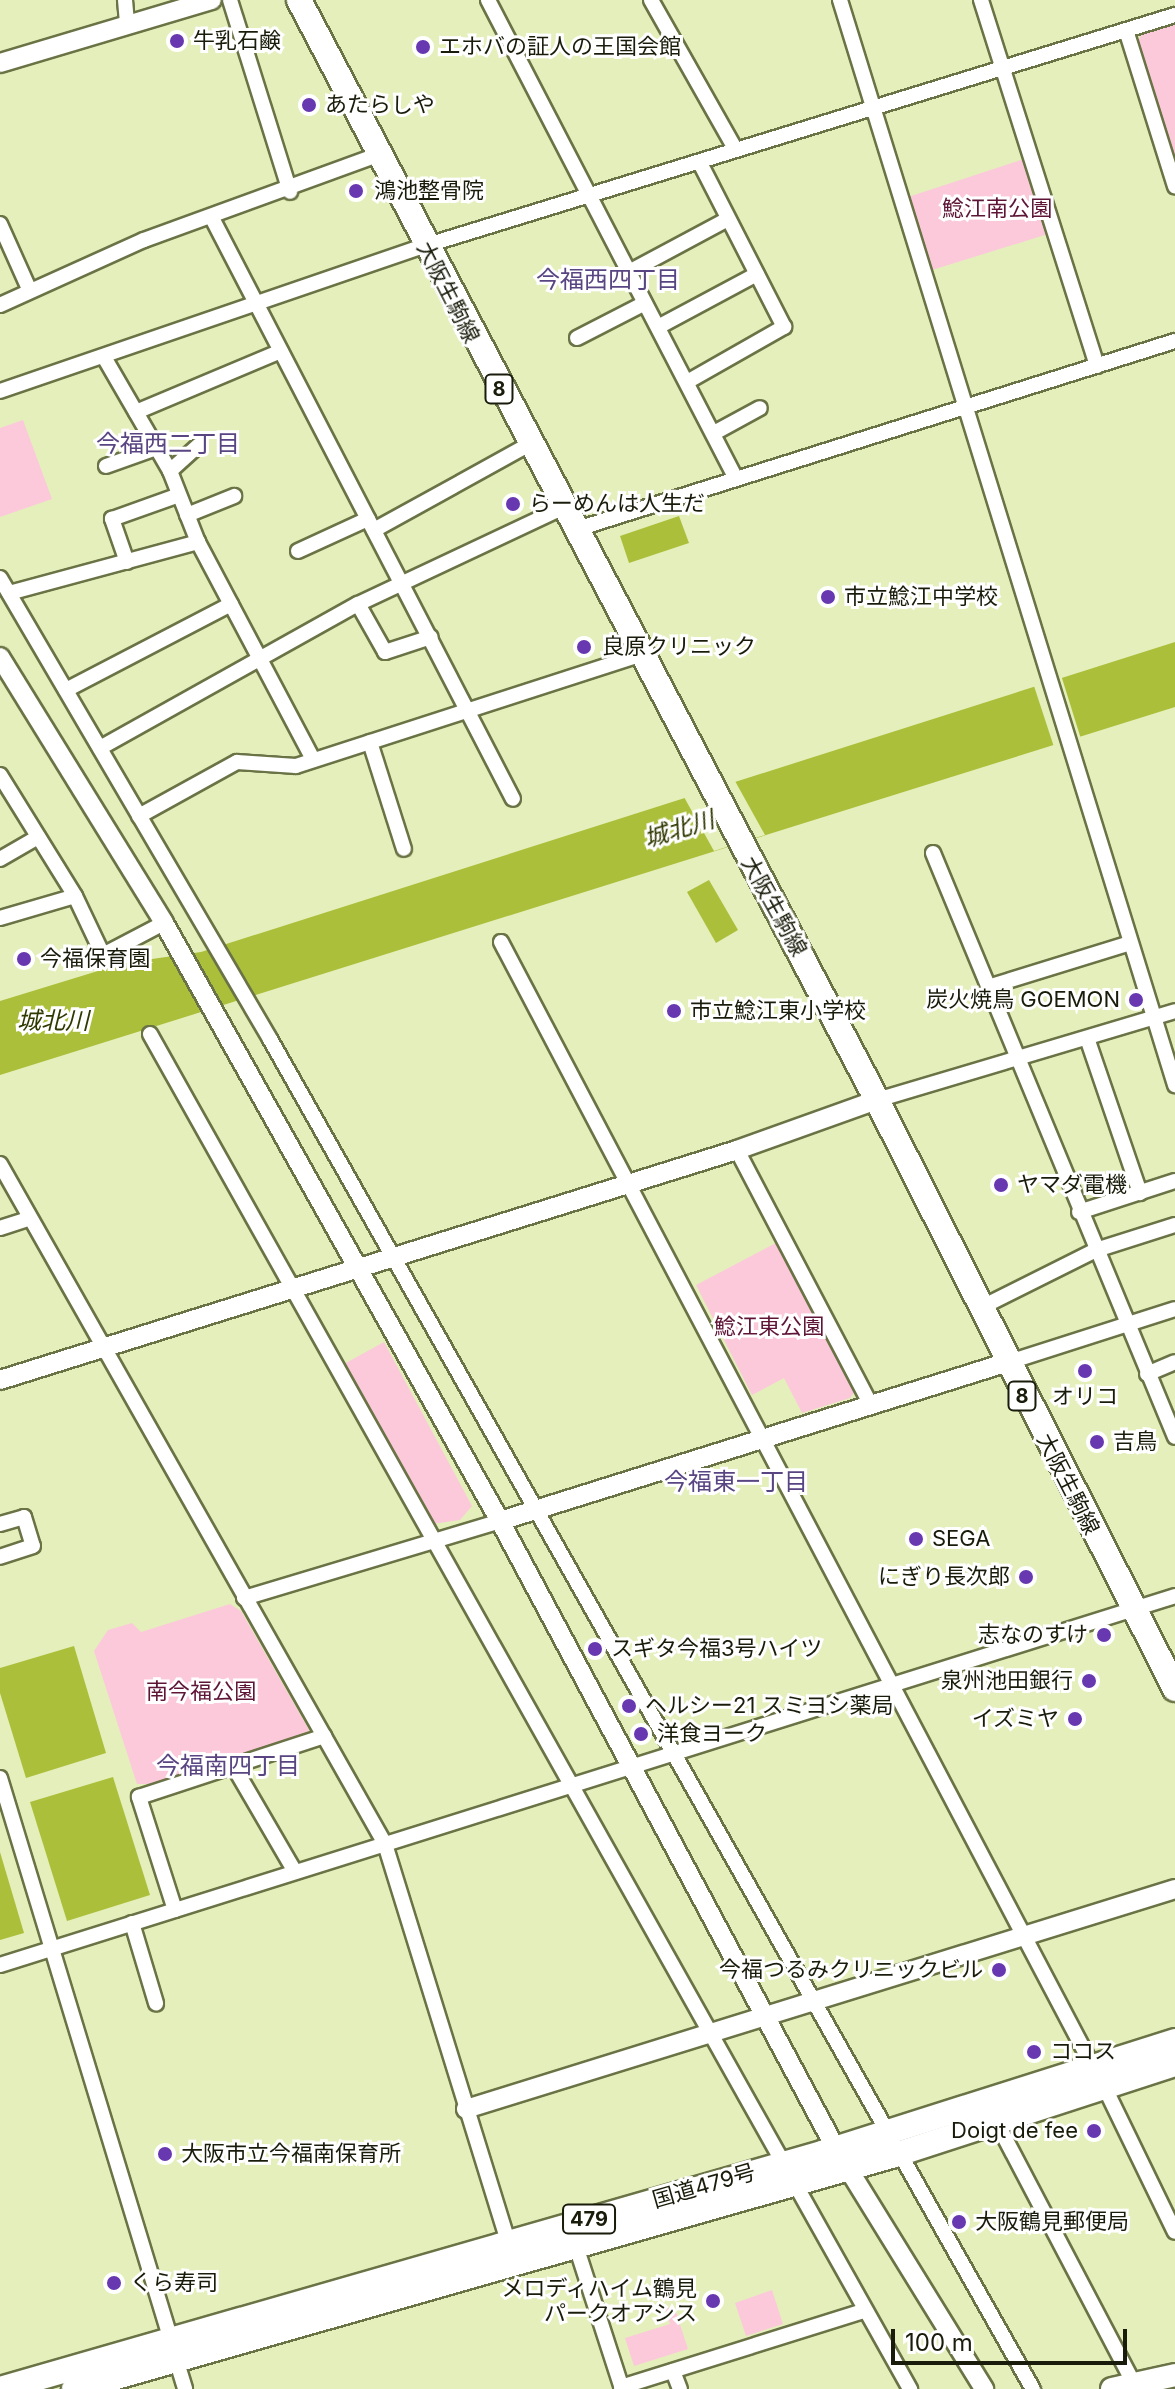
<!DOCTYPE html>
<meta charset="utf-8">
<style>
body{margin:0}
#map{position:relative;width:1175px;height:2389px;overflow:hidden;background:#e4efbc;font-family:Inter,"Noto Sans JP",sans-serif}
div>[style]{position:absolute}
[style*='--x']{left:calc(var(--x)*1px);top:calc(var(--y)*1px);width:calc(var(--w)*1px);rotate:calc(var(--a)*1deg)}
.green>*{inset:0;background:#fcc9da}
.water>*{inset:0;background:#acbf3a}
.pier>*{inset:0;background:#e4efbc}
.roads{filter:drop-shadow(2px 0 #6a7345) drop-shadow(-2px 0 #6a7345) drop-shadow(0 2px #6a7345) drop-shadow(0 -2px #6a7345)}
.minor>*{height:14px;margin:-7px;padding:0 7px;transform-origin:7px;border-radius:7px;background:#fff}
.tertiary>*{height:18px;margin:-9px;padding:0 9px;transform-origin:9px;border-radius:9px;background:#fff}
.secondary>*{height:22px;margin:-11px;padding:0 11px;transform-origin:11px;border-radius:11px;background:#fff}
.primary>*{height:24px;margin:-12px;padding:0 12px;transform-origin:12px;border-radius:12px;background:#fff}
.trunk>*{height:24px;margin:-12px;padding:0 12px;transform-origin:12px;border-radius:12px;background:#fff}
.dots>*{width:22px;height:22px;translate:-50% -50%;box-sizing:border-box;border:4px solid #fff;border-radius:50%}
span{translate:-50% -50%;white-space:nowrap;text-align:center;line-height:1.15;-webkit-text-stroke:6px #fff;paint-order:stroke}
.shield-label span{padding:2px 6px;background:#fff;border:2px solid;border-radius:6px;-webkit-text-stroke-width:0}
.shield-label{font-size:20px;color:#191c0a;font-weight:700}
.poi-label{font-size:22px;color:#191c0a}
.left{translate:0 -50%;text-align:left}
.right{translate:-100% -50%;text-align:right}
.park-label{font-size:22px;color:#5e1436}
.street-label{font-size:22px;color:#191c0a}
.neighbourhood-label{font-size:24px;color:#594582}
.water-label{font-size:24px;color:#313801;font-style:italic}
.scale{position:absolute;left:891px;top:2329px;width:236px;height:36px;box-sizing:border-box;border:4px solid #191c0a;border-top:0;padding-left:10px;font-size:24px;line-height:28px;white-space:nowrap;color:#191c0a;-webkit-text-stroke:6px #fff;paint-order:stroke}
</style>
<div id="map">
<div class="green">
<i style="clip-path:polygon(1175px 21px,1175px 165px,1136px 44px,1144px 31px)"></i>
<i style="clip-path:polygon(1024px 159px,1048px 234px,932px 270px,908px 197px)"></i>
<i style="clip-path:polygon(23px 420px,52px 499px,0 517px,0 428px)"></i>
<i style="clip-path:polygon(776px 1243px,856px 1390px,850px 1398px,802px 1413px,784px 1378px,752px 1395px,696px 1285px)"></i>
<i style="clip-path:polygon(384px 1342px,472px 1506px,460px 1520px,432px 1524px,344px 1364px)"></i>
<i style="clip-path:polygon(230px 1604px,241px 1611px,309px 1730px,302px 1739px,155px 1784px,137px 1784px,94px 1651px,108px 1630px,132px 1623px,141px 1632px)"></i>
<i style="clip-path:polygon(772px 2290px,783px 2324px,746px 2336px,735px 2303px)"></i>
<i style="clip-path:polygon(674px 2306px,688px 2349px,634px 2366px,625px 2338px,670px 2324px,665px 2309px)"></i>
</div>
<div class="water">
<i style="clip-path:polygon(679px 516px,689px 543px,629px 563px,620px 536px)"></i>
<i style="clip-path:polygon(1175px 642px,1175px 707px,0 1075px,0 1001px,124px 963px,201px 952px)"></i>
<i style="clip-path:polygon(709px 880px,738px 930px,716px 943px,687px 892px)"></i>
<i style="clip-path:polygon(74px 1646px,106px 1753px,26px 1778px,0 1693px,0 1668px)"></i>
<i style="clip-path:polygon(113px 1777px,150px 1895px,67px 1921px,30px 1802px)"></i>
<i style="clip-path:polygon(0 1852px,24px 1933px,0 1940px)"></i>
</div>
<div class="pier">
<i style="clip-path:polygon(1061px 675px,1081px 739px,1054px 747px,1033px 683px)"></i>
<i style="clip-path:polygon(735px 781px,765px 835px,714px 851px,684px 797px)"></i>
</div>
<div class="roads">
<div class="minor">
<i style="--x:125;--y:0;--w:24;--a:85"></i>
<i style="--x:230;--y:0;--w:201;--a:72.6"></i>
<i style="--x:488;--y:0;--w:537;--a:62.62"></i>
<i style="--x:651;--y:0;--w:172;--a:60.5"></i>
<i style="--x:840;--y:0;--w:1136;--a:72.84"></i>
<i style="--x:981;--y:0;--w:384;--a:72.4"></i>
<i style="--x:1126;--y:30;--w:164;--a:72.6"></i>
<i style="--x:212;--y:218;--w:654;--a:62.61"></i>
<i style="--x:0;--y:224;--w:73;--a:65.9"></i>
<i style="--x:629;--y:272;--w:112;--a:-28.2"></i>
<i style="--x:0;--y:305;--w:158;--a:-24.3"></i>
<i style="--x:144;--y:240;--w:249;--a:-20"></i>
<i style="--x:658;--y:327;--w:112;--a:-28.2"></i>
<i style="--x:577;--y:338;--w:76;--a:-27.2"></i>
<i style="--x:104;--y:357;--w:132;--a:59.9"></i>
<i style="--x:170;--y:471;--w:76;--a:68.5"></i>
<i style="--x:198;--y:542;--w:246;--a:62.1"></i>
<i style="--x:687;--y:382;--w:112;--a:-29.6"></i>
<i style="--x:784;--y:327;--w:184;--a:-117.1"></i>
<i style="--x:0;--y:391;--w:448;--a:-18.9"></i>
<i style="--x:424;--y:246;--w:786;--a:-17.1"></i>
<i style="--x:136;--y:412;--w:157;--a:-22.8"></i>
<i style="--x:714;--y:433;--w:52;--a:-28.5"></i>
<i style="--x:106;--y:466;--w:53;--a:-19.8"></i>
<i style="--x:170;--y:471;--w:39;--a:-42"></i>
<i style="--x:187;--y:515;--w:51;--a:-22"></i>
<i style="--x:374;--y:530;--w:176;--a:-28.9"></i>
<i style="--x:574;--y:530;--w:630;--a:-17.46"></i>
<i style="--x:298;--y:551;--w:77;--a:-24.6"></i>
<i style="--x:127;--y:562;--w:46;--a:-109.2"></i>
<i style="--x:112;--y:519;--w:71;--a:-19.7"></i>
<i style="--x:0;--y:578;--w:534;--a:59.64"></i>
<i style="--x:270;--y:1039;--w:1551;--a:60.53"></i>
<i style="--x:9;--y:593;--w:196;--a:-15.1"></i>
<i style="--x:358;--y:604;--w:55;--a:60.6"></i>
<i style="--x:385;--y:652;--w:48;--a:-18.1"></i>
<i style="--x:66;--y:690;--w:186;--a:-27.5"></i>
<i style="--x:370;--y:742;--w:112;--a:72.4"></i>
<i style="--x:100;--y:748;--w:295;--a:-29.2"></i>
<i style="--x:358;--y:604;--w:225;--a:-25.2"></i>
<i style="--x:0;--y:775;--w:142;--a:58.2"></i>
<i style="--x:75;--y:896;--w:65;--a:64.6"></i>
<i style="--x:103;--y:955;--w:69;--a:-27.7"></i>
<i style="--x:139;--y:816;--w:112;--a:-28.9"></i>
<i style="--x:237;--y:762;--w:59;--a:3.9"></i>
<i style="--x:296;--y:766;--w:361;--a:-17.9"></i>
<i style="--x:933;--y:853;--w:632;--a:67.49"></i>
<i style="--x:0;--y:859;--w:44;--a:-30.1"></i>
<i style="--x:0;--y:918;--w:78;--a:-16.3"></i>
<i style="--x:501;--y:942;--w:1271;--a:62.25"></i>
<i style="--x:988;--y:987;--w:149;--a:-17.2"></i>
<i style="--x:150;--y:1034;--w:1554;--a:60.71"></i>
<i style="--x:1087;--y:1038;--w:164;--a:71.1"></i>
<i style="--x:877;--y:1100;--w:311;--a:-16.6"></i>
<i style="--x:737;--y:1150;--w:288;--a:62.3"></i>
<i style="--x:0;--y:1164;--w:781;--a:60.48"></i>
<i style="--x:385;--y:1844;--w:417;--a:72.8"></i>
<i style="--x:1079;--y:1212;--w:101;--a:-17.9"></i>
<i style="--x:0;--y:1228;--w:29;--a:-18"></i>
<i style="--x:978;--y:1309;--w:132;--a:-26.6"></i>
<i style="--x:1096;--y:1250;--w:83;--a:-17.6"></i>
<i style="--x:1006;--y:1363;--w:177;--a:-17.7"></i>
<i style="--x:1147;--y:1374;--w:30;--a:-23"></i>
<i style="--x:0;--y:1524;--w:25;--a:-16"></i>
<i style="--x:24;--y:1517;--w:30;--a:73"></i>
<i style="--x:33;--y:1546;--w:35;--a:162"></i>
<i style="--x:244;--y:1598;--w:267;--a:-16.7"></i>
<i style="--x:234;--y:1767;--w:121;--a:59.8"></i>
<i style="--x:0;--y:1778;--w:587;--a:73.08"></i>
<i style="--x:175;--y:1910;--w:119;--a:-107.7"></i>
<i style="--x:139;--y:1797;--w:195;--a:-18.2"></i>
<i style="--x:132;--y:1923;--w:84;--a:73.3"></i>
<i style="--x:0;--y:1965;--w:1232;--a:-17.43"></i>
<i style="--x:1104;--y:2086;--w:162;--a:64.1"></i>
<i style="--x:996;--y:2121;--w:297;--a:62.3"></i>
<i style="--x:574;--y:2240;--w:157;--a:72.1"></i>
<i style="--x:176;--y:2359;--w:31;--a:73"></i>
<i style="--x:673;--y:2371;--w:19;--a:69"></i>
<i style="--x:621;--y:2387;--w:254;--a:-17.4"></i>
</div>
<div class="tertiary">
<i style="--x:0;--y:63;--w:221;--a:-16.6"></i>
<i style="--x:0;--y:657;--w:312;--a:58.3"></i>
<i style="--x:164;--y:923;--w:686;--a:60.67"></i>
<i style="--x:500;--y:1521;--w:712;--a:61.85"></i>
<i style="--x:836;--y:2149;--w:282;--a:58.3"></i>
<i style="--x:0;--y:1380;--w:772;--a:-17.33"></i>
<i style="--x:737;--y:1150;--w:149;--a:-19.7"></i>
<i style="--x:500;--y:1521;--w:529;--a:-17.37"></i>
<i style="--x:466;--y:2109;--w:742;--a:-17.24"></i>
</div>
<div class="secondary">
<i style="--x:1112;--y:2389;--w:65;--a:-12.5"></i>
</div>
<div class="primary">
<i style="--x:299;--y:0;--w:1243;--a:62.28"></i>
<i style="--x:877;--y:1100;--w:660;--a:63.16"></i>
</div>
<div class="trunk">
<i style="--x:0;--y:2389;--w:855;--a:-16.02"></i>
<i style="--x:822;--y:2153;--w:370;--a:-17.6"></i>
<i style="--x:74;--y:2389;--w:854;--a:-15.91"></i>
<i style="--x:895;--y:2155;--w:294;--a:-18"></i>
</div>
</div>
<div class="dots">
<i style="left:177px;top:41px;background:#6838b0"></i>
<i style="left:423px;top:47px;background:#6838b0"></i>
<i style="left:309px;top:105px;background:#6838b0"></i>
<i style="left:356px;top:191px;background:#6838b0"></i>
<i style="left:513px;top:504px;background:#6838b0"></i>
<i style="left:828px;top:597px;background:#6838b0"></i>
<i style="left:584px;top:647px;background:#6838b0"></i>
<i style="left:24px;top:959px;background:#6838b0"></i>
<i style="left:1136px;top:1000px;background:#6838b0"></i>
<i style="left:674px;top:1011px;background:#6838b0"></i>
<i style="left:1001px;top:1185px;background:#6838b0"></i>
<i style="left:1085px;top:1371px;background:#6838b0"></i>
<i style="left:1097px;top:1442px;background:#6838b0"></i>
<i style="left:916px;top:1539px;background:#6838b0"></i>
<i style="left:1026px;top:1577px;background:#6838b0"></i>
<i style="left:1104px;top:1635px;background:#6838b0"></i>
<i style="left:595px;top:1649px;background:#6838b0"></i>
<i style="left:1089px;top:1681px;background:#6838b0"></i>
<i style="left:629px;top:1706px;background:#6838b0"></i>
<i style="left:1075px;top:1719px;background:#6838b0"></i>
<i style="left:641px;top:1734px;background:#6838b0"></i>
<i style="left:999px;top:1970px;background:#6838b0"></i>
<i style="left:1034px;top:2052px;background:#6838b0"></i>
<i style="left:1094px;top:2131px;background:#6838b0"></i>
<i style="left:165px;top:2154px;background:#6838b0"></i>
<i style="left:959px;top:2222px;background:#6838b0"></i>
<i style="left:114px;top:2283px;background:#6838b0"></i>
<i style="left:713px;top:2301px;background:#6838b0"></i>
</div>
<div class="shield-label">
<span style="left:499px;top:389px">8</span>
<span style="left:1022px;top:1396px">8</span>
<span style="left:589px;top:2219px">479</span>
</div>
<div class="poi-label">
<span class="left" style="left:193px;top:41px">牛乳石鹸</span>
<span class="left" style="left:439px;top:47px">エホバの証人の王国会館</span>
<span class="left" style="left:325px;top:105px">あたらしや</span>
<span class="left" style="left:374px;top:191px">鴻池整骨院</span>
<span class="left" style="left:529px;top:504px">らーめんは人生だ</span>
<span class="left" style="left:844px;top:597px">市立鯰江中学校</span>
<span class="left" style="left:602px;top:647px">良原クリニック</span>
<span class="left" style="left:40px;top:959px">今福保育園</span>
<span class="right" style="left:1120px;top:1000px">炭火焼鳥 GOEMON</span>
<span class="left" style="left:690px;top:1011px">市立鯰江東小学校</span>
<span class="left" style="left:1017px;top:1185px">ヤマダ電機</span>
<span style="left:1085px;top:1397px">オリコ</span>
<span class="left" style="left:1113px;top:1442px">吉鳥</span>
<span class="left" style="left:932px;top:1539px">SEGA</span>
<span class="right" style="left:1010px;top:1577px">にぎり長次郎</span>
<span class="right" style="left:1088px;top:1635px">志なのすけ</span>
<span class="left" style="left:611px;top:1649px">スギタ今福3号ハイツ</span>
<span class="right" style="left:1073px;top:1681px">泉州池田銀行</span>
<span class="left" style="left:645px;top:1706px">ヘルシー21 スミヨシ薬局</span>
<span class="right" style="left:1059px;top:1719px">イズミヤ</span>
<span class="left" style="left:657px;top:1734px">洋食ヨーク</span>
<span class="right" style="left:983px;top:1970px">今福つるみクリニックビル</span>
<span class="left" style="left:1050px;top:2052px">ココス</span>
<span class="right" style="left:1078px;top:2131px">Doigt de fee</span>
<span class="left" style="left:181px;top:2154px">大阪市立今福南保育所</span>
<span class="left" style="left:975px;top:2222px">大阪鶴見郵便局</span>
<span class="left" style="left:130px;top:2283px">くら寿司</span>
<span class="right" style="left:697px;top:2301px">メロディハイム鶴見<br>パークオアシス</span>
</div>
<div class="park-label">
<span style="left:997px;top:209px">鯰江南公園</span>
<span style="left:769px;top:1327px">鯰江東公園</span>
<span style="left:201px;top:1692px">南今福公園</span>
</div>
<div class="street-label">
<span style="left:448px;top:292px;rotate:63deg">大阪生駒線</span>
<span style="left:774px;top:906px;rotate:61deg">大阪生駒線</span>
<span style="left:1068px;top:1484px;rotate:63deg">大阪生駒線</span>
<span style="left:704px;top:2186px;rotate:-16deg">国道479号</span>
</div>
<div class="neighbourhood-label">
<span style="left:608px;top:280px">今福西四丁目</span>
<span style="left:168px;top:444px">今福西二丁目</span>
<span style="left:736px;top:1482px">今福東一丁目</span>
<span style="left:228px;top:1766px">今福南四丁目</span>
</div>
<div class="water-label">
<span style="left:679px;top:829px;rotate:-17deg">城北川</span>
<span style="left:53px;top:1021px">城北川</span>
</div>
<div class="scale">100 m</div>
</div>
